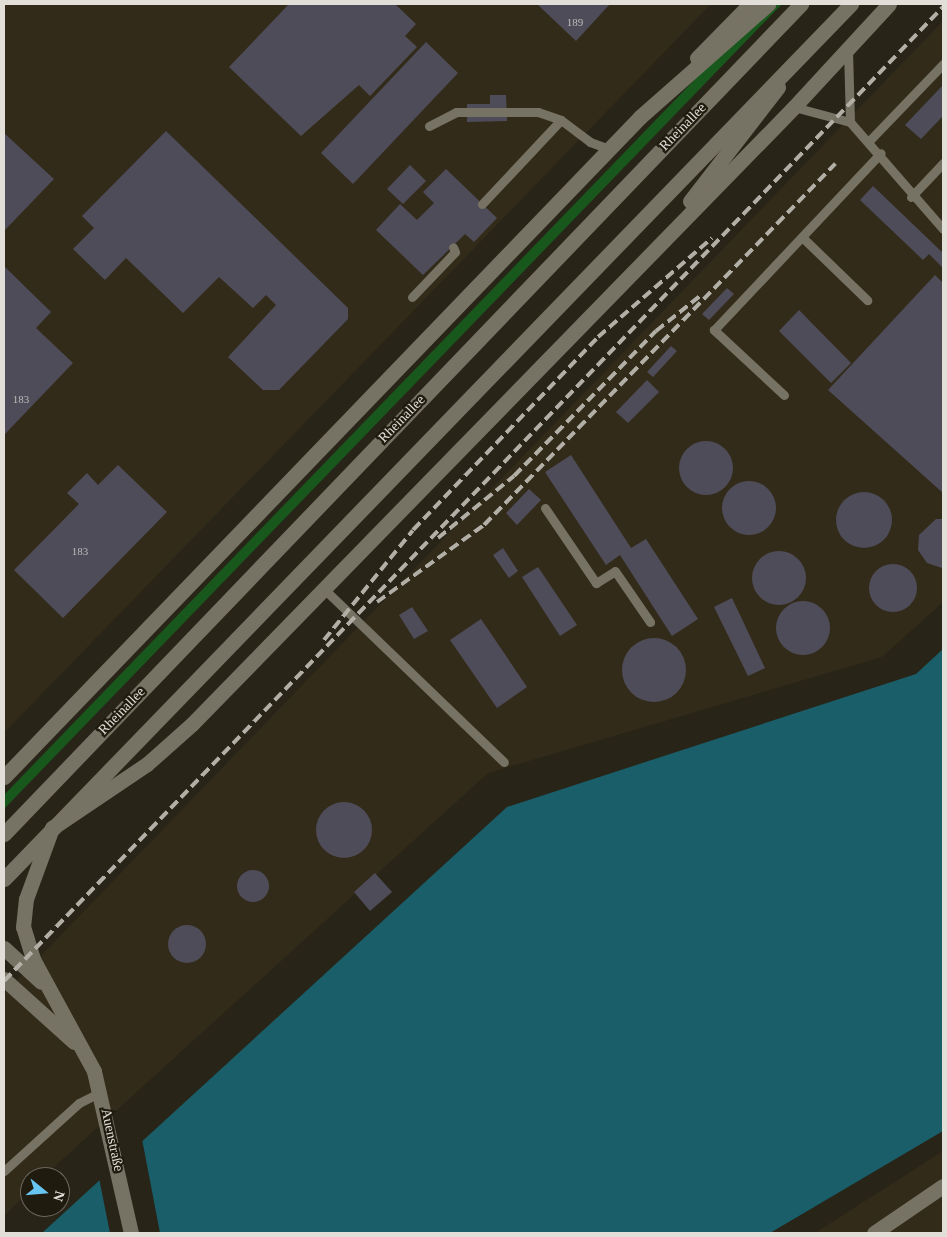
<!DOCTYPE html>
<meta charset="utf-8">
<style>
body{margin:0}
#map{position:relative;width:947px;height:1237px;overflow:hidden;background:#282418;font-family:Georgia,serif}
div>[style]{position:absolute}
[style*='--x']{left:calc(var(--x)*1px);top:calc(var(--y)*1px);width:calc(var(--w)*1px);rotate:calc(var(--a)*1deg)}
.industrial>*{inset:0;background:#322b1a}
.green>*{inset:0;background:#19581d}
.water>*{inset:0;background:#195e69}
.pier>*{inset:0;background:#282418}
.building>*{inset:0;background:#4f4c59}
.round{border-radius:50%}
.service>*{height:9px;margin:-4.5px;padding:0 4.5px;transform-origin:4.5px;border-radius:4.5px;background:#777364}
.minor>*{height:15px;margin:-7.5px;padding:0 7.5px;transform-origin:7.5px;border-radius:7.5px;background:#777364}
.tertiary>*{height:15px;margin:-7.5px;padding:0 7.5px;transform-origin:7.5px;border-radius:7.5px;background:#777364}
.secondary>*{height:15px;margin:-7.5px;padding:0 7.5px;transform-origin:7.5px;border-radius:7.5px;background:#777364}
.rail>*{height:4px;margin-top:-2px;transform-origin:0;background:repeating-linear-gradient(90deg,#b2afa6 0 10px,transparent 0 15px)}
span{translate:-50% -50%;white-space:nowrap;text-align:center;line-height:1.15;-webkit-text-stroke:4.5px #1f1b0f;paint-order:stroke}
.number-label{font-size:11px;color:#bcbab8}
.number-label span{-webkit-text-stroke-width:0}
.street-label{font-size:14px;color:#e1dfd7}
.frame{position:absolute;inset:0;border:5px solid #e1dfd7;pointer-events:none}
.north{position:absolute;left:20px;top:1167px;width:50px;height:50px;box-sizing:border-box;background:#1f1b0f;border:1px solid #6d695f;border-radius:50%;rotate:107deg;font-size:14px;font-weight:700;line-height:20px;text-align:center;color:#e1dfd7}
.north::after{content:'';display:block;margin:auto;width:18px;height:22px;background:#68c4f0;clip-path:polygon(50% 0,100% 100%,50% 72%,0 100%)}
</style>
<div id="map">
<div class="industrial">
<i style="clip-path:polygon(4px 4px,711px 4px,4px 733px)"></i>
<i style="clip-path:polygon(943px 21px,943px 602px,882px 657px,488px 773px,43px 1177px,30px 1177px,30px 1190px,4px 1216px,4px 994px)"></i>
<i style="clip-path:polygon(943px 1151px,943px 1233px,815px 1233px)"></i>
</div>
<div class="green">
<i style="clip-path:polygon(776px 4px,782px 4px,4px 809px,4px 795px,702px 72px)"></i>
</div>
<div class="water">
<i style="clip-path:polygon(943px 649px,943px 1131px,770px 1233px,42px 1233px,507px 807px,916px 674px)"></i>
</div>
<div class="pier">
<i style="clip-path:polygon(142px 1139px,160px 1233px,110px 1233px,99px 1178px)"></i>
</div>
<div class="building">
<i style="clip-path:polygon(289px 4px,395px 4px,416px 24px,405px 36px,417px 47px,370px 96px,359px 85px,301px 136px,229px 67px)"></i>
<i style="clip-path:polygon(537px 4px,610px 4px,576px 41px)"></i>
<i style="clip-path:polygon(426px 42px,458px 73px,353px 184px,321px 153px)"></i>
<i style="clip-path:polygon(943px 85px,943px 116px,921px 139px,905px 125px)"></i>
<i style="clip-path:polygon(490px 95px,506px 95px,507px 121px,467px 122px,467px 104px,490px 104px)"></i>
<i style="clip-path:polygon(166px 131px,348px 308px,348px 319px,279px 390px,263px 390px,228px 357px,276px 305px,266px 295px,253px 308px,219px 277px,183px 313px,126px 258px,105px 280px,73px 249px,94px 228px,82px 216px)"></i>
<i style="clip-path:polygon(4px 133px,54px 179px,4px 231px)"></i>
<i style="clip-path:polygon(410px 165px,426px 181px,403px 204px,387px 189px)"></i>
<i style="clip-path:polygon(446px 169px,497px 218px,474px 242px,465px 234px,423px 275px,376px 230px,400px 204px,417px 220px,434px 203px,423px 192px)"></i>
<i style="clip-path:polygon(873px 186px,943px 253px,943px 268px,929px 254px,923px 260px,860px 200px)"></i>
<i style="clip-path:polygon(4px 266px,51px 312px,36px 328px,73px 363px,4px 435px)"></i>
<i style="clip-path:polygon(935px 275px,943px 283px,943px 493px,828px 390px)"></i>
<i style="clip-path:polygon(727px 288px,734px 294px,709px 320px,702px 314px)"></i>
<i style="clip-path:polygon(799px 310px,851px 363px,831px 383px,779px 331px)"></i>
<i style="clip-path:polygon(671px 346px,677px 351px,653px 377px,647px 372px)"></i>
<i style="clip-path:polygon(647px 380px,659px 392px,628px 423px,616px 412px)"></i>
<i class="round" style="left:679px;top:441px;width:54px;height:54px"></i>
<i style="clip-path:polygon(571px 455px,631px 548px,646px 539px,698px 619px,672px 636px,620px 555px,606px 565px,545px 472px)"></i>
<i style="clip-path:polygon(118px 465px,167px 512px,63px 618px,14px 570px,79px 504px,67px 493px,87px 473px,98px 485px)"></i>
<i class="round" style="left:722px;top:481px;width:54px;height:54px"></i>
<i style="clip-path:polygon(529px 489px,541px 500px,517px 525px,506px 513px)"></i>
<i class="round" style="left:836px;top:492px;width:56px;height:56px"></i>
<i style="clip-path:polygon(936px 519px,943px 519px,942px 568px,927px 563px,918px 550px,919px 535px)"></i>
<i style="clip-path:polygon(503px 548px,518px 571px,509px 578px,493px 555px)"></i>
<i class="round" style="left:752px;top:551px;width:54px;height:54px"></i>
<i class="round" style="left:869px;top:564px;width:48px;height:48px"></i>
<i style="clip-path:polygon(538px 567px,577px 625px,560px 636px,522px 577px)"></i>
<i style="clip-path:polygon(732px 598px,765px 668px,748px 676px,714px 607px)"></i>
<i class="round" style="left:776px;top:601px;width:54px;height:54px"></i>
<i style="clip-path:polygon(412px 607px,428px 631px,414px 639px,399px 615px)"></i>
<i style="clip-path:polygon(481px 619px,527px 687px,497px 708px,450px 640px)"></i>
<i class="round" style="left:622px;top:638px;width:64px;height:64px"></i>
<i class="round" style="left:316px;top:802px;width:56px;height:56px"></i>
<i class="round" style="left:237px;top:870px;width:32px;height:32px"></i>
<i style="clip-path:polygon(375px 873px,392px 892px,370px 911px,354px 892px)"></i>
<i class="round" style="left:168px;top:925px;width:38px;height:38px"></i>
</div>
<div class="service">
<i style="--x:848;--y:50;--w:72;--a:88.4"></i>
<i style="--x:794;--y:107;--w:58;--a:15"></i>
<i style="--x:850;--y:122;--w:142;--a:49"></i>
<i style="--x:429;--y:126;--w:30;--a:-27"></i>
<i style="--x:456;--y:112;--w:82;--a:0"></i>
<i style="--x:538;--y:112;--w:24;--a:19"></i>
<i style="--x:561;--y:120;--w:36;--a:37"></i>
<i style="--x:590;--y:142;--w:20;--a:20"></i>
<i style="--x:869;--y:141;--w:107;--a:-46.1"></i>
<i style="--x:911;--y:197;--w:47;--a:-46.7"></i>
<i style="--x:482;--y:204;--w:115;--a:-46.8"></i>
<i style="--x:802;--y:237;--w:91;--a:44.1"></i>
<i style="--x:412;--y:297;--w:62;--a:-46.3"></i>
<i style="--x:455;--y:252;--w:5;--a:-112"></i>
<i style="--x:784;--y:395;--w:96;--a:-137.1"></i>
<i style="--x:714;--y:330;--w:243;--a:-46.7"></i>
<i style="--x:545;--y:508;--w:91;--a:55.8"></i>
<i style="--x:596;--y:583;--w:22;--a:-32"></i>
<i style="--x:615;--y:571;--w:62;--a:55.5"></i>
<i style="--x:323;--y:588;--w:251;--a:43.9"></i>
<i style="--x:4;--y:1171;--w:101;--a:-42.2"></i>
<i style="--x:79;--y:1103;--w:25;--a:-27"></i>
</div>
<div class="minor">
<i style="--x:690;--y:201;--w:144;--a:-52.3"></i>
<i style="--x:4;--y:834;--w:1151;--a:-46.16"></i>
<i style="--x:4;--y:948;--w:50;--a:42.6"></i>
<i style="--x:4;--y:979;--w:94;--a:42"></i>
<i style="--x:131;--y:1233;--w:166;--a:-102.9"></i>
<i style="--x:94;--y:1071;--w:128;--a:-118.6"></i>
<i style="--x:33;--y:959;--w:34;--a:-107"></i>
<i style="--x:23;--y:927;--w:28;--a:-84"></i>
<i style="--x:26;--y:899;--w:76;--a:-69.9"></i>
<i style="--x:52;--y:828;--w:115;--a:-34"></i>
<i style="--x:147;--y:764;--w:60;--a:-41.6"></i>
<i style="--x:192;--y:724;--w:862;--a:-45.7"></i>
<i style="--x:794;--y:107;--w:140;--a:-47.3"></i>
<i style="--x:874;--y:1233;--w:83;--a:-34.3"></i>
</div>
<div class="tertiary">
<i style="--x:697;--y:58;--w:76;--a:-45.5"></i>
</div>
<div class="secondary">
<i style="--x:4;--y:777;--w:917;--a:-46.06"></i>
<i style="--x:640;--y:117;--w:171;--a:-41.4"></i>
<i style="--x:4;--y:879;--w:1218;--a:-45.93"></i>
</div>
<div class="rail">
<i style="--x:438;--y:538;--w:98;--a:-39.2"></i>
<i style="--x:514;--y:476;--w:203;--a:-45.6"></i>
<i style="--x:656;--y:331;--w:56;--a:-38.5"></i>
<i style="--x:377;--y:602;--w:132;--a:-35.7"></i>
<i style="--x:484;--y:525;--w:504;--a:-45.8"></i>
<i style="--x:324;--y:640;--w:141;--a:-51"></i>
<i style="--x:413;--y:530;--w:267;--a:-46.2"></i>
<i style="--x:598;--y:337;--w:151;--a:-41"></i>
<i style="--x:4;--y:981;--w:1353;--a:-46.05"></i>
</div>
<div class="number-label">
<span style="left:575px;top:22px">189</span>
<span style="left:21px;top:399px">183</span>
<span style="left:80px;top:551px">183</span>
</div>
<div class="street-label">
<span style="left:683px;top:127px;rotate:-46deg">Rheinallee</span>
<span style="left:402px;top:419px;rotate:-46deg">Rheinallee</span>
<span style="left:122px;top:711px;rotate:-46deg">Rheinallee</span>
<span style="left:112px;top:1140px;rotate:78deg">Auenstraße</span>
</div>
<div class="frame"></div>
<div class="north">N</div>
</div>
